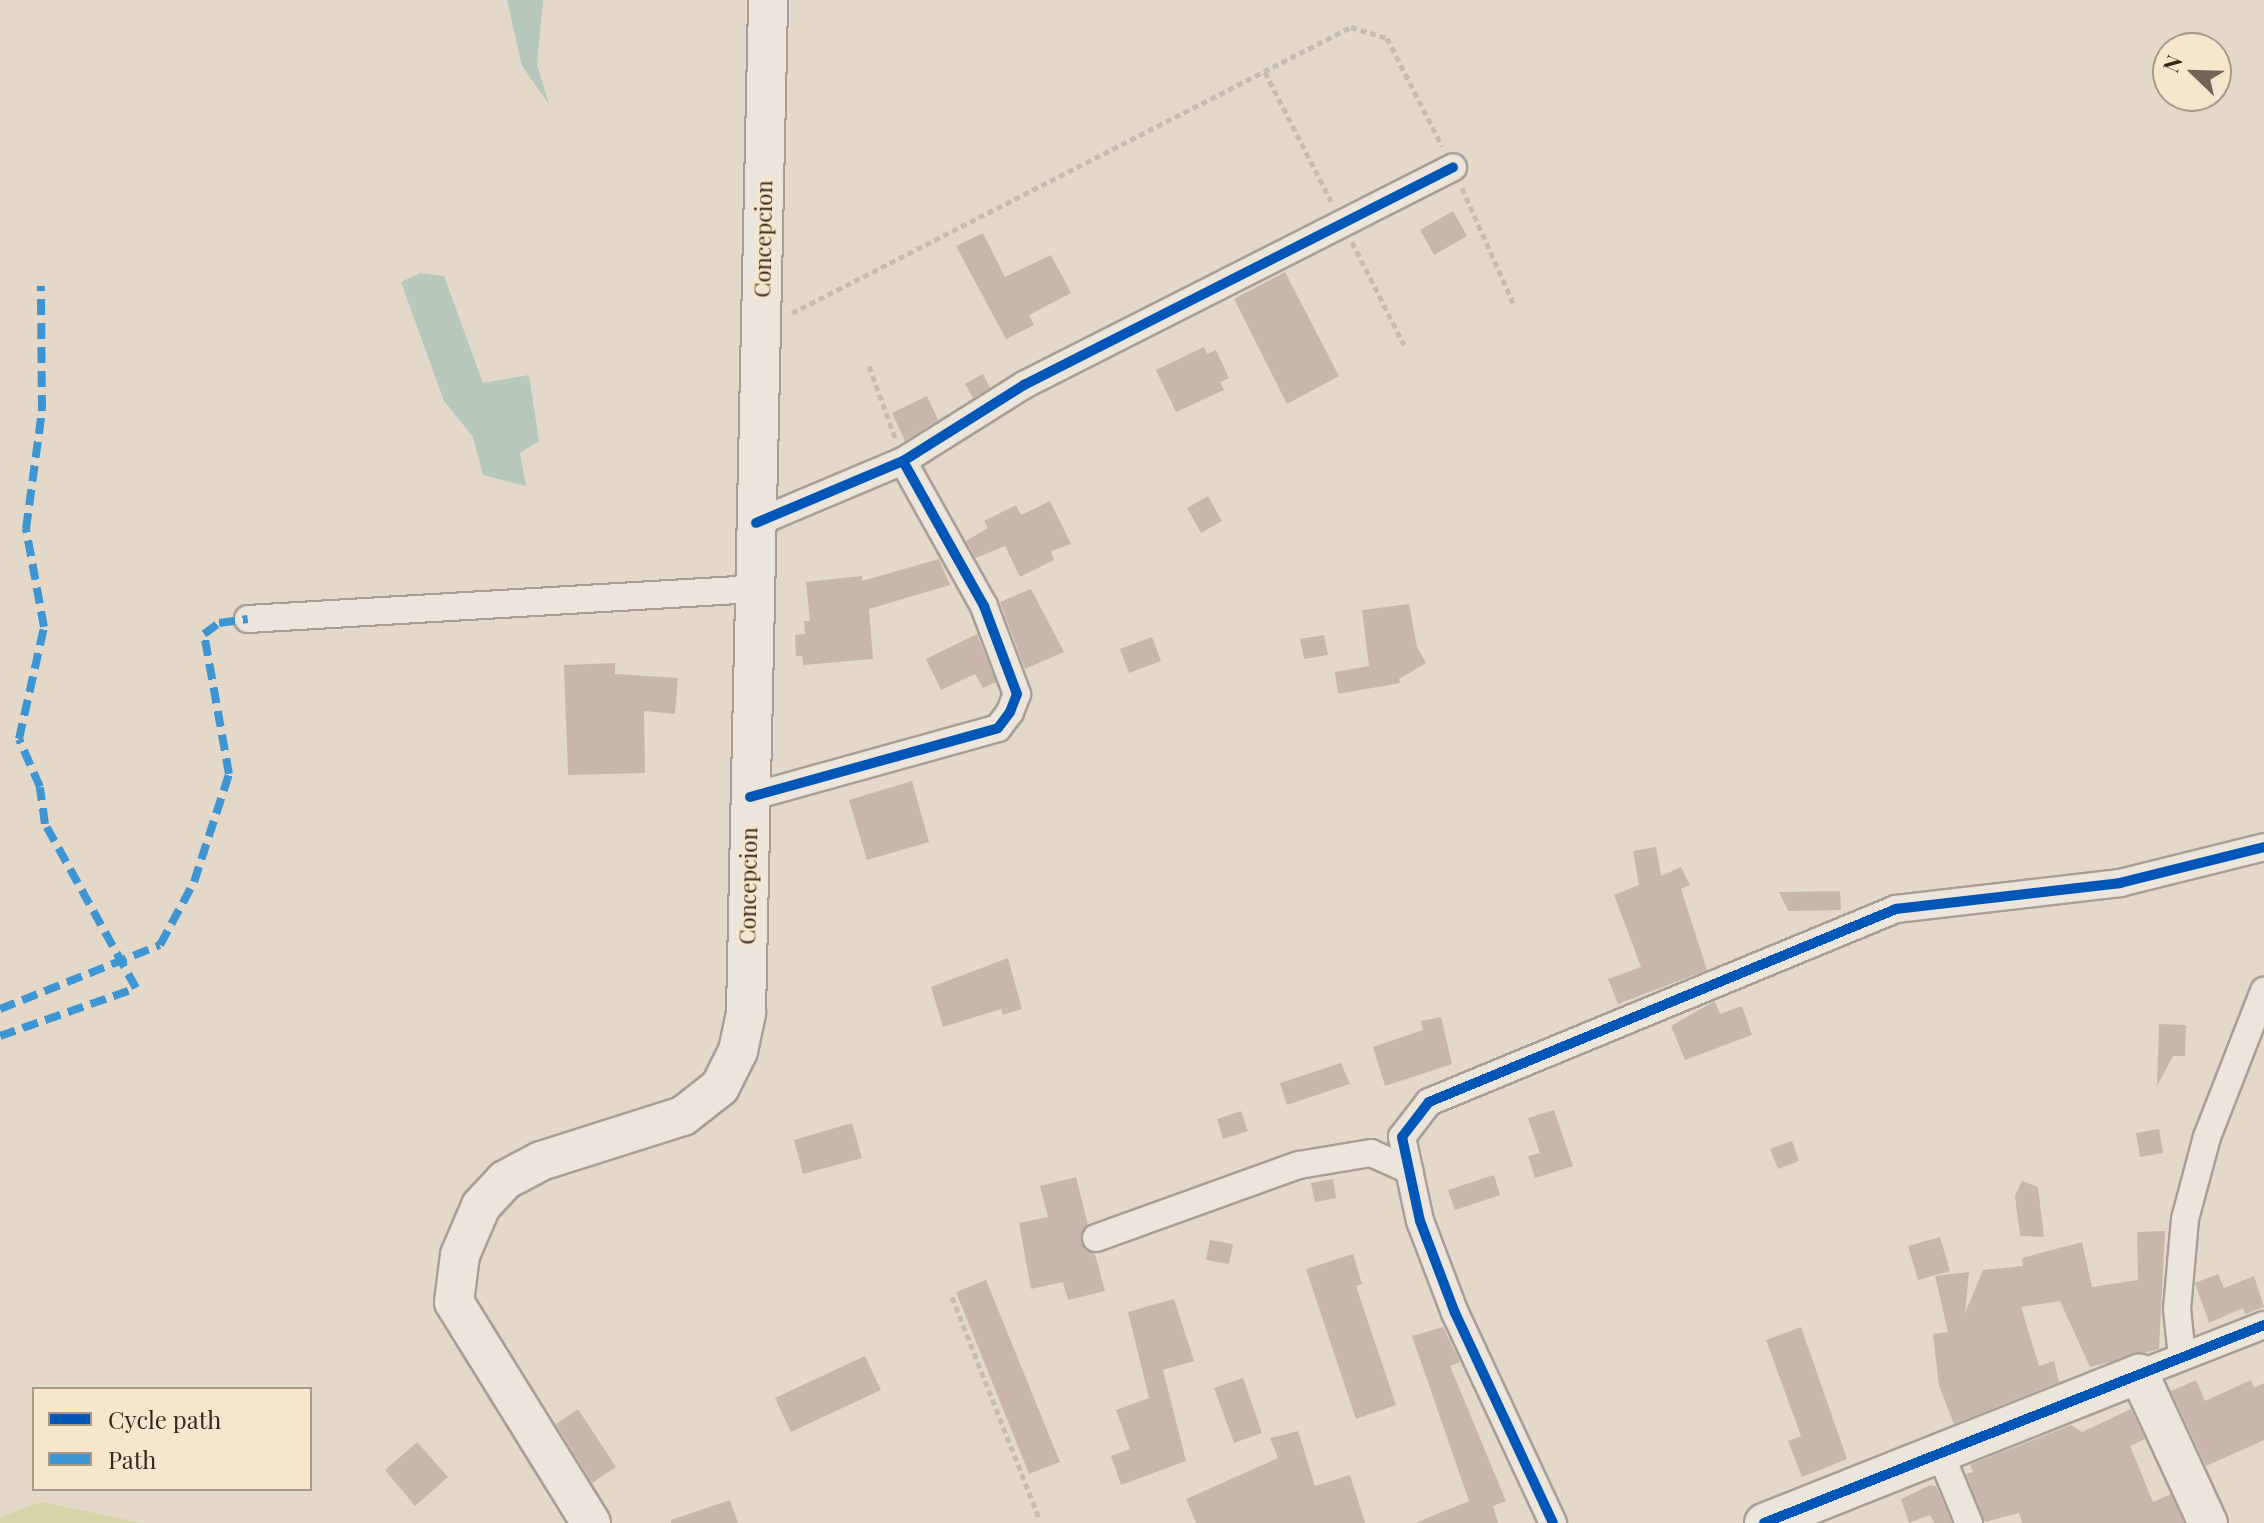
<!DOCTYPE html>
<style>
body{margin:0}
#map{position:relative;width:2264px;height:1523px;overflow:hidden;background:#e4d9c9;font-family:"Playfair Display",serif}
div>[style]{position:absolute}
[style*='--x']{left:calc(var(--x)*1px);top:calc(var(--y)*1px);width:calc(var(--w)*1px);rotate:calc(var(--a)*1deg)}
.green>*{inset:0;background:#d8d4aa}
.water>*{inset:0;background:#b5c8ba}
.building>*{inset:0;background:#c8b6aa}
.path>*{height:5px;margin-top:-2.5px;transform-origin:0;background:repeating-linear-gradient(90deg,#c4bbb2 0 6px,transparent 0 10px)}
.roads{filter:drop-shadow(2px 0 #a99e93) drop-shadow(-2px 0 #a99e93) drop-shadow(0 2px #a99e93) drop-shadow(0 -2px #a99e93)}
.street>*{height:26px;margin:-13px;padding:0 13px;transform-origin:13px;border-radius:13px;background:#ece5db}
.secondary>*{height:38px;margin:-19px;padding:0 19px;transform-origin:19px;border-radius:19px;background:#ece5db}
.quiet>*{height:8px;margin-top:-4px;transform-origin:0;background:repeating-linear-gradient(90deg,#3e95d4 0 16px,transparent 0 24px)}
.cycleway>*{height:10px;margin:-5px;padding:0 5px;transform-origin:5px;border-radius:5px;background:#0057b8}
span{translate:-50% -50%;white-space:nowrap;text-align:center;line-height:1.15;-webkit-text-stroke:7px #f7e6cd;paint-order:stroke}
.street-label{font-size:22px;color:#37251b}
.legend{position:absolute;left:32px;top:1387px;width:280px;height:104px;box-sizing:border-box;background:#f7e6cd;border:2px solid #aa9986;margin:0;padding:10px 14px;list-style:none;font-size:24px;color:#37251b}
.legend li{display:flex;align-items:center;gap:16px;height:40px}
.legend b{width:40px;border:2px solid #aa9986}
.north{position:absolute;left:2152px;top:32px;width:80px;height:80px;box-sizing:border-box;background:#f7e6cd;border:2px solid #aa9986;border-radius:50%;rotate:293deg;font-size:22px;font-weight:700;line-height:32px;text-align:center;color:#37251b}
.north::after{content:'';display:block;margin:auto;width:28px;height:36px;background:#746458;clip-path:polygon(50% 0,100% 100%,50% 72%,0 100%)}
</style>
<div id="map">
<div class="green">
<i style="clip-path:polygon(42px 1502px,142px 1523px,0 1523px,0 1517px)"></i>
</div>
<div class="water">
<i style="clip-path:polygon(507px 0,543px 0,537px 65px,549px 104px,522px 66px)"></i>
<i style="clip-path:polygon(420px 273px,444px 276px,483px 383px,529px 375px,539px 441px,520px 453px,526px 486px,483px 475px,473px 437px,444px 401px,401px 282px)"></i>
</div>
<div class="building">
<i style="clip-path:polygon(1453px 211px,1467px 236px,1434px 255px,1420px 230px)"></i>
<i style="clip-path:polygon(983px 233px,1005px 277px,1051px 255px,1071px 293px,1029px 315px,1034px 325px,1006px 339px,956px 246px)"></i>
<i style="clip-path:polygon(1285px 272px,1339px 376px,1287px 404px,1234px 299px)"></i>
<i style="clip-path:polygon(1204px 347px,1207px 354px,1216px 350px,1229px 378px,1220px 382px,1224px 390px,1176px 412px,1156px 370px)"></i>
<i style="clip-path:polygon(983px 374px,990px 388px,973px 398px,965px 384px)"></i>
<i style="clip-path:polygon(927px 396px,938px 420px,905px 441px,892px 413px)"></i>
<i style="clip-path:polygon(1208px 496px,1222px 521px,1201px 533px,1187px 508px)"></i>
<i style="clip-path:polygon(1050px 501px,1071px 544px,1051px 551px,1054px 560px,1020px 577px,1005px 546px,976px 558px,966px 541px,988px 528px,984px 521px,1016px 505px,1021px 515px)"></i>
<i style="clip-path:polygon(939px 559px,950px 585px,869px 609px,873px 659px,803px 665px,802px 656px,796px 656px,795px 635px,805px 634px,804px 621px,810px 621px,806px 582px,862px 576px,862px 581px)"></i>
<i style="clip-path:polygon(1031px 589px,1064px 652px,1025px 669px,1000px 602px)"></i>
<i style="clip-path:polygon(1409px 604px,1417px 647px,1426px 663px,1399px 679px,1400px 683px,1338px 694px,1335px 672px,1369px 666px,1362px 610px)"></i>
<i style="clip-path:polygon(977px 634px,996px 682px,983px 688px,975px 674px,941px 690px,926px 659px)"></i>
<i style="clip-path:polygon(1324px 635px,1328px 655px,1304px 659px,1300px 639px)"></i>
<i style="clip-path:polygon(1152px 637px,1161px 661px,1129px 673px,1120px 649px)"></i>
<i style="clip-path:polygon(615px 663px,615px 674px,678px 678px,675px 714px,644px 711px,645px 773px,568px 775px,564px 665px)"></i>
<i style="clip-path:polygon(912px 781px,929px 842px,867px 860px,849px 800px)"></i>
<i style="clip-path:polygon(1656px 847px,1661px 876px,1681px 867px,1690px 885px,1681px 889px,1707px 970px,1618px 1004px,1608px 979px,1641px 967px,1614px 895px,1639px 885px,1633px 851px)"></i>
<i style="clip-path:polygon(1840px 891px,1841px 910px,1788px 911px,1779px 892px)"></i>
<i style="clip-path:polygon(1008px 958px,1022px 1009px,1003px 1015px,1001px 1009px,943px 1027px,931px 987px)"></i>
<i style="clip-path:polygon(1715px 1001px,1720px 1014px,1742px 1006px,1752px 1035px,1685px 1060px,1671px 1026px)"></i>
<i style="clip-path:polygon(1441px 1017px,1452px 1064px,1385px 1086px,1373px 1047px,1423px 1030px,1421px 1021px)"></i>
<i style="clip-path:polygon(2159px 1024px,2186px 1025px,2185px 1056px,2173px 1056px,2157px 1086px)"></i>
<i style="clip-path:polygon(1341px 1063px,1350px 1084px,1287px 1105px,1280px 1083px)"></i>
<i style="clip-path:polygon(1554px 1110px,1573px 1166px,1535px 1178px,1528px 1156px,1540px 1153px,1528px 1118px)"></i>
<i style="clip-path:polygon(1241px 1111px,1248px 1131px,1223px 1139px,1217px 1119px)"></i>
<i style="clip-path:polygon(852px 1123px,862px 1158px,803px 1174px,794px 1140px)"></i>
<i style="clip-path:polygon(2159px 1129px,2163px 1153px,2140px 1157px,2136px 1133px)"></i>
<i style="clip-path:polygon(1792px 1141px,1799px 1161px,1778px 1169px,1770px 1149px)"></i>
<i style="clip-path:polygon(1494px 1175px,1500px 1195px,1455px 1210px,1448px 1190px)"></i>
<i style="clip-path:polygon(1076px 1177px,1088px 1225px,1081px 1243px,1095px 1254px,1105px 1291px,1068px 1300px,1063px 1282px,1031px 1289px,1019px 1223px,1048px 1217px,1040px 1186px)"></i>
<i style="clip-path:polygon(1333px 1179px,1336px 1198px,1315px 1202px,1311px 1183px)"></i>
<i style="clip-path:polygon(2022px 1181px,2038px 1187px,2044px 1237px,2020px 1236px,2015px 1196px)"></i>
<i style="clip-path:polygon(2165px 1231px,2159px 1349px,2090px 1367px,2060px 1301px,2021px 1307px,2039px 1366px,2054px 1361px,2059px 1382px,1954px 1424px,1939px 1386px,1933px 1334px,1948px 1332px,1935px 1276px,1969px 1272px,1965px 1313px,1983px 1270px,2023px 1266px,2022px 1258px,2082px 1242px,2092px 1287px,2138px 1280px,2137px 1232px)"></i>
<i style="clip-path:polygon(1940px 1237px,1950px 1271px,1918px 1280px,1908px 1246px)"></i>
<i style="clip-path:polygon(1210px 1240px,1233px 1244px,1229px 1264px,1206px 1260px)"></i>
<i style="clip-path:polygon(1353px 1254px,1362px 1284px,1356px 1286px,1396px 1405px,1356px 1419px,1306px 1269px)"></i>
<i style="clip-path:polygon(2218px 1274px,2224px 1288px,2254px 1276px,2264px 1307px,2245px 1314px,2243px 1308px,2209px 1323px,2195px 1283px)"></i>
<i style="clip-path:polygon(986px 1280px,1060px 1462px,1029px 1474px,956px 1292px)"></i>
<i style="clip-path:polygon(1174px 1299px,1194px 1361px,1163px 1370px,1186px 1461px,1121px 1485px,1111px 1456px,1130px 1449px,1116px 1410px,1149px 1398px,1128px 1312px)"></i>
<i style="clip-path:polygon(1443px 1327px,1460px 1362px,1450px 1366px,1506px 1501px,1493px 1506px,1498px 1523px,1415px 1523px,1469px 1501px,1412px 1336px)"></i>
<i style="clip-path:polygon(1801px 1327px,1847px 1459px,1802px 1477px,1788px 1441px,1801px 1436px,1766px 1340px)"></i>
<i style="clip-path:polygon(865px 1356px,881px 1390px,791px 1432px,775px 1398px)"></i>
<i style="clip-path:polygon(1243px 1378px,1262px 1433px,1234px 1443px,1214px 1388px)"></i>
<i style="clip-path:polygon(2196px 1380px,2205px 1401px,2251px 1380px,2254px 1388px,2264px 1383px,2264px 1440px,2206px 1466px,2171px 1391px)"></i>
<i style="clip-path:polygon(578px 1409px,616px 1467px,592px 1483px,556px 1424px)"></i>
<i style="clip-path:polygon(2131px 1409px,2145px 1439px,2130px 1446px,2153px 1502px,2171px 1494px,2184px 1523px,2022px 1523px,2019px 1513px,1985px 1522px,1966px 1474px,1973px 1472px,1970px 1465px,2071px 1425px,2082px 1432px)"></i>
<i style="clip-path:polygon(1298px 1431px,1315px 1486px,1350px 1475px,1365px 1523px,1196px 1523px,1186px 1499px,1278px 1458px,1270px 1438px)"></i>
<i style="clip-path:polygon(417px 1442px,448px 1477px,415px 1506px,385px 1470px)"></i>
<i style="clip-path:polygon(1930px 1485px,1936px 1486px,1952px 1523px,1934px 1523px,1930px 1515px,1909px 1523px,1901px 1499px)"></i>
<i style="clip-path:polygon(730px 1500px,738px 1523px,671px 1523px,671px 1520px)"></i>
</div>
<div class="path">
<i style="--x:1265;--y:72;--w:145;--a:62.9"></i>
<i style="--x:1462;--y:188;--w:130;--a:66"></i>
<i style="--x:1352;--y:242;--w:115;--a:63.2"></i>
<i style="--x:792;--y:313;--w:628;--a:-27.1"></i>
<i style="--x:1351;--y:27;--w:38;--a:17"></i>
<i style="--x:1387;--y:38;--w:121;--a:63"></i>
<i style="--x:869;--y:366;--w:79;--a:70"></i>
<i style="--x:952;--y:1297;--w:240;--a:68.5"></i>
</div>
<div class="roads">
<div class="street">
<i style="--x:756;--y:523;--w:160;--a:-22.9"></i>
<i style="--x:903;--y:461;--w:143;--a:-32.1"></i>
<i style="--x:1024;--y:385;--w:481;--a:-26.9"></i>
<i style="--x:248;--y:619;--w:508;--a:-3.39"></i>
<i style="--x:750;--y:797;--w:257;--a:-15.5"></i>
<i style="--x:998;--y:728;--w:20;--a:-53"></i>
<i style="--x:1010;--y:712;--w:19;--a:-69"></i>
<i style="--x:1017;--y:694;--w:94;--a:-110.6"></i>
<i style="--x:984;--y:606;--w:166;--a:-119.2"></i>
<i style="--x:1096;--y:1238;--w:216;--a:-19.8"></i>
<i style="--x:1299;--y:1165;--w:73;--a:-9.5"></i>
<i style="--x:1371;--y:1153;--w:42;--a:24.1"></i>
<i style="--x:2182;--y:1356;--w:47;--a:-96.1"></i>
<i style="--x:2177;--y:1309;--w:90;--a:-84.9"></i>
<i style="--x:2185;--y:1219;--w:85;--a:-75"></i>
<i style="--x:2207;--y:1137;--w:157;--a:-68.7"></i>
<i style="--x:2139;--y:1374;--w:134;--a:-21.4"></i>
<i style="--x:1940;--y:1453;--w:76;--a:67.5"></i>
<i style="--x:1553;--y:1523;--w:232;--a:-115"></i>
<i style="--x:1455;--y:1313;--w:98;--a:-110.8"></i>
<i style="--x:1420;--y:1221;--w:86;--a:-102.1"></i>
<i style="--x:1402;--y:1137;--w:44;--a:-52.4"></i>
<i style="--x:1429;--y:1102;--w:505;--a:-22.45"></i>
<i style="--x:1896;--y:909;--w:226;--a:-6.6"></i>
<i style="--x:2120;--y:883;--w:148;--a:-14"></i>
</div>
<div class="secondary">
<i style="--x:591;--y:1523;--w:260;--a:-121.8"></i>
<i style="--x:454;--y:1302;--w:47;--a:-82.7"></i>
<i style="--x:460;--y:1255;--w:53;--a:-66.8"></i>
<i style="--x:481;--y:1206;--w:35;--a:-47"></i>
<i style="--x:505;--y:1180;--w:41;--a:-27.8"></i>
<i style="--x:541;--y:1161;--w:149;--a:-17.6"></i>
<i style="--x:683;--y:1116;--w:47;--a:-38.1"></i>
<i style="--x:720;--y:1087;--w:40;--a:-63.4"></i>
<i style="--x:738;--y:1051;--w:40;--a:-78"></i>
<i style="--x:746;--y:1012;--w:1012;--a:-88.75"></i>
<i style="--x:1764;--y:1523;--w:404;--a:-21.7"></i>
<i style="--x:2139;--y:1374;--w:164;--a:65.2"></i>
</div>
</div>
<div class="quiet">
<i style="--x:0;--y:1009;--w:172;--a:-21.8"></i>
<i style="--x:160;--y:945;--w:72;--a:-61.6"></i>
<i style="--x:194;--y:882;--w:114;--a:-72"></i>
<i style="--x:229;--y:774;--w:142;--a:-100.1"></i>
<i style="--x:204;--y:634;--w:19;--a:-36"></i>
<i style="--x:219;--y:623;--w:29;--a:-8"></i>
<i style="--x:0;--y:1036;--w:144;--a:-19.4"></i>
<i style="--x:136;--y:988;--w:188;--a:-119"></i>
<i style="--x:45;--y:824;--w:37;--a:-98"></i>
<i style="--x:40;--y:787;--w:52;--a:-113.6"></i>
<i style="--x:19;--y:739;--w:115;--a:-77.4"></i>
<i style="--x:44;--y:627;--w:100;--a:-100.4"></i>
<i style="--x:26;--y:529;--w:119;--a:-82.3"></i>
<i style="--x:42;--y:411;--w:125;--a:-90.5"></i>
</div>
<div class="cycleway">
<i style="--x:756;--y:523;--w:160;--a:-22.9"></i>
<i style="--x:903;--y:461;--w:143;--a:-32.1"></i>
<i style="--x:1024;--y:385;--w:481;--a:-26.9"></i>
<i style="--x:750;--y:797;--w:257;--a:-15.5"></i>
<i style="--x:998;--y:728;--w:20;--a:-53"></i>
<i style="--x:1010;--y:712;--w:19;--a:-69"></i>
<i style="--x:1017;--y:694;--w:94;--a:-110.6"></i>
<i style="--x:984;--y:606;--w:166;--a:-119.2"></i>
<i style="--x:1553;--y:1523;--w:232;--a:-115"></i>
<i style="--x:1455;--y:1313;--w:98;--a:-110.8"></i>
<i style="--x:1420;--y:1221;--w:86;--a:-102.1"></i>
<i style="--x:1402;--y:1137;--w:44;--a:-52.4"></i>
<i style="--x:1429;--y:1102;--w:505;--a:-22.45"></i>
<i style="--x:1896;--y:909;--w:226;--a:-6.6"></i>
<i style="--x:2120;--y:883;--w:148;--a:-14"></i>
<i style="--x:1764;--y:1523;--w:538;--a:-21.6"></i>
</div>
<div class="street-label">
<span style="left:763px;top:239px;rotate:-89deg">Concepcion</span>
<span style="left:748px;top:886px;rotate:-89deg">Concepcion</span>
</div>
<ul class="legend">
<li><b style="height:10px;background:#0057b8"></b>Cycle path</li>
<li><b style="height:10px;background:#3e95d4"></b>Path</li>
</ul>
<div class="north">N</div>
</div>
